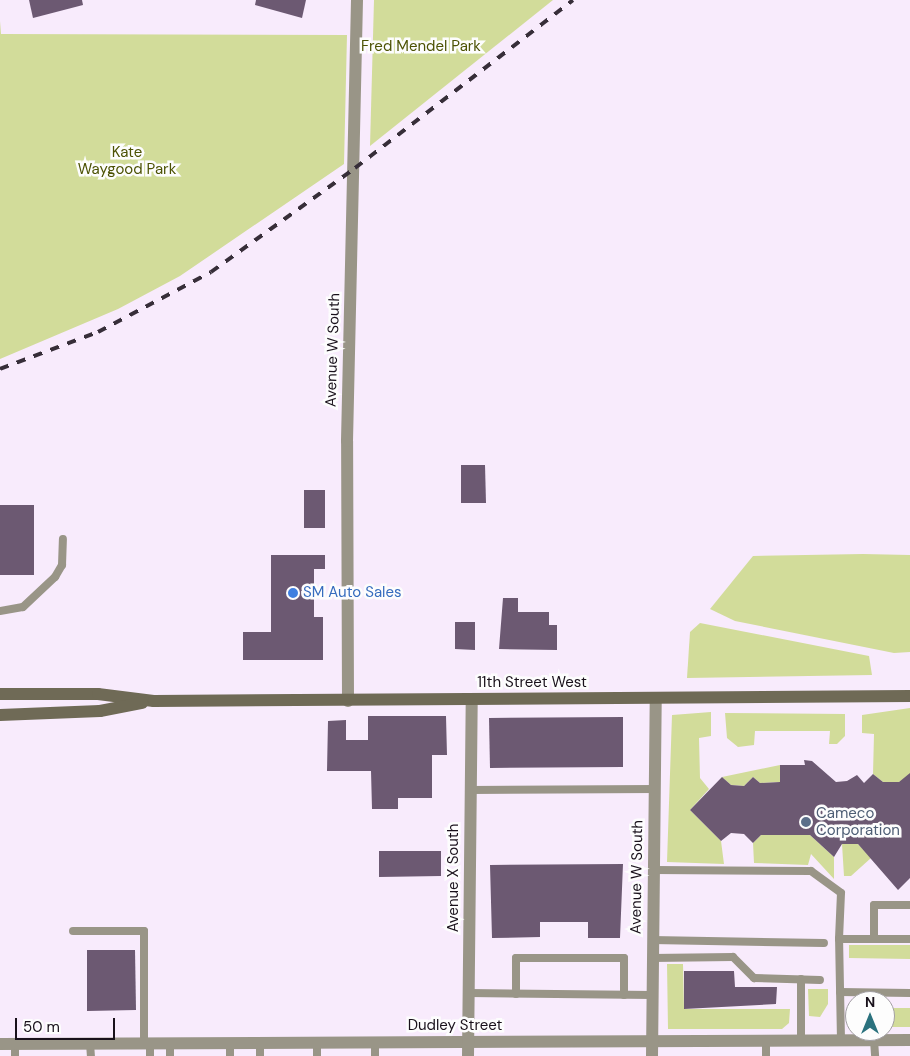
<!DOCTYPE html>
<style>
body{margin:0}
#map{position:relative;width:910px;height:1056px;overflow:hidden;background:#f8ebfc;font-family:"DM Sans",sans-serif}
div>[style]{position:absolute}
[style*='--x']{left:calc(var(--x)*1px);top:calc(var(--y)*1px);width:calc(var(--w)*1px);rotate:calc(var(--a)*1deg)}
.green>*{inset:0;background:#d2dc9a}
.building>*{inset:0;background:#6c5972}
.service>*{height:8px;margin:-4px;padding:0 4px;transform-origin:4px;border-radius:4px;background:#999587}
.minor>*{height:12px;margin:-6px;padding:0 6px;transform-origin:6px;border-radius:6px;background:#999587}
.tertiary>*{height:12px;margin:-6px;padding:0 6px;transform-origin:6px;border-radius:6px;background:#999587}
.secondary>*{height:12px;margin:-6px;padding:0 6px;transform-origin:6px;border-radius:6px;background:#6f6a56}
.rail>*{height:4px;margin-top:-2px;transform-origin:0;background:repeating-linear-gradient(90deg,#372e39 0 9px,transparent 0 18px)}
.dots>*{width:14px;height:14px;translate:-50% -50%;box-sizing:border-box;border:2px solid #fdfdfd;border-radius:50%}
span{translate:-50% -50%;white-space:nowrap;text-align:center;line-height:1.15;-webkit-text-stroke:5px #fdfdfd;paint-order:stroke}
.park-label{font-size:15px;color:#4c5204}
.street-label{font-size:15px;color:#19111b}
.shop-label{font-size:15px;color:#366cbe}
.left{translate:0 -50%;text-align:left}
.service-label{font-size:15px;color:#4e5e75}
.north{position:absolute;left:845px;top:991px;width:50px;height:50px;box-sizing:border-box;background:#fdfdfd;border:1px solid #a29fa3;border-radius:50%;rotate:0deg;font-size:14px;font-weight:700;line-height:20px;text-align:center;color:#19111b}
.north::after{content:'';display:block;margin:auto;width:18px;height:22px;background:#2b727e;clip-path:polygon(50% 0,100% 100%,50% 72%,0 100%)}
.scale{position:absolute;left:15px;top:1018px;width:100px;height:22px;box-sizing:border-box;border:2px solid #19111b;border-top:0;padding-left:6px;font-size:15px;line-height:18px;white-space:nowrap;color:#19111b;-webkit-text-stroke:4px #fdfdfd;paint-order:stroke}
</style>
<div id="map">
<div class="green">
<i style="clip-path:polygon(374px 0,553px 0,370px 146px)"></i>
<i style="clip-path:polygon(0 21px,1px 34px,347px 35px,344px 164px,180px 276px,118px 309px,0 359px)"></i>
<i style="clip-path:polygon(863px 554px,910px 555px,910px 652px,894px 653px,735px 621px,710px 609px,753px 556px)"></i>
<i style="clip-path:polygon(700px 623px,869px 656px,872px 675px,687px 678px,690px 632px)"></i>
<i style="clip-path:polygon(910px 708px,910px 777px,899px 782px,883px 782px,873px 774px,874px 734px,862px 733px,862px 715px)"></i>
<i style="clip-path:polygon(711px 712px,711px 736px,699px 738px,700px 778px,709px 789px,690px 810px,721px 841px,724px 864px,667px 862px,672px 715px)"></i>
<i style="clip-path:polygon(725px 713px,845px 714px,845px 736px,837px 744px,829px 744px,830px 731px,755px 731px,754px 745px,738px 747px,727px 738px)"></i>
<i style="clip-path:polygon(780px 765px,780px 782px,760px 783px,753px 777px,744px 786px,731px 785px,722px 777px)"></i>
<i style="clip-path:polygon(761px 835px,810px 835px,834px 857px,834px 879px,811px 854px,808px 865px,754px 863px,753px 843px)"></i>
<i style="clip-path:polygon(842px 844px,858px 844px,871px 858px,851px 876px,844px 876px)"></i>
<i style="clip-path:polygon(849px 945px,910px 945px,910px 959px,849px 958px)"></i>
<i style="clip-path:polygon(667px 964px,683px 964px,684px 1009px,790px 1009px,789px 1023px,782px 1029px,668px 1029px)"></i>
<i style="clip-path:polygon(808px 989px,828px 989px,828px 1004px,820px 1017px,809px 1016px)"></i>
<i style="clip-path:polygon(885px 1008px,910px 1008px,910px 1027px,885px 1027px)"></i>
</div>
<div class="building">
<i style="clip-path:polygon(29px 0,82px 0,83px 5px,33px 18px)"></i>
<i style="clip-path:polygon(256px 0,306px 0,302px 18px,255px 5px)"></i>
<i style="clip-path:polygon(461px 465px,485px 465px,486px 503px,461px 503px)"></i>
<i style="clip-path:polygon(304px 490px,325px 490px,325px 528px,304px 528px)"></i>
<i style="clip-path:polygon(0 505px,34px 505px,34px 575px,0 575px)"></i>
<i style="clip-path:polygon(271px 555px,325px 555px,325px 569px,314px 569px,314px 617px,323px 617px,323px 660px,243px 660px,243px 632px,271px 632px)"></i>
<i style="clip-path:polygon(503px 598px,518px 598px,518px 612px,549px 612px,549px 625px,557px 625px,557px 650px,499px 649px)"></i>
<i style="clip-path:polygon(455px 622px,475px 622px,475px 650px,455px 649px)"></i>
<i style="clip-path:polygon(368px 716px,446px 716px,447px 755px,432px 755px,432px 798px,398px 798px,398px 809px,372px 809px,371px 771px,327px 771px,328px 721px,346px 720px,346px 740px,368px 740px)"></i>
<i style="clip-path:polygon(623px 717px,623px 767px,490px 768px,489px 718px)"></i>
<i style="clip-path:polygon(804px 760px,812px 761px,836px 782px,847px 781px,857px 775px,864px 783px,873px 774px,883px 782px,899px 782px,910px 773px,910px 878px,898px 890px,858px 844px,842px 844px,834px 857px,810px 835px,761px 835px,753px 843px,744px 834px,731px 833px,721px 841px,690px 810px,722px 777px,731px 785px,744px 786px,753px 777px,760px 783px,780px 782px,780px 765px,805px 765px)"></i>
<i style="clip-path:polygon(379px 851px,441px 851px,441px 876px,379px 877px)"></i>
<i style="clip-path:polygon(623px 864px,620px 938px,588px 938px,588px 922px,540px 922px,540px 937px,492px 938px,490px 865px)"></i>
<i style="clip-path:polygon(87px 950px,135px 950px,136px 1010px,87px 1011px)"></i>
<i style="clip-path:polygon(684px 971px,734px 971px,735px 987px,777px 987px,776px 1004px,684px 1009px)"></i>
</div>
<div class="service">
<i style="--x:0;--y:611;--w:23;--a:-10"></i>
<i style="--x:23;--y:607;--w:44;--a:-43.2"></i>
<i style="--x:55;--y:577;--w:14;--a:-60"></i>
<i style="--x:62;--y:565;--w:26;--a:-88"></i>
<i style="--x:470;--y:790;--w:186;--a:-0.3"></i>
<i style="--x:654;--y:870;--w:157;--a:0.4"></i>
<i style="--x:811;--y:871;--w:37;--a:36"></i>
<i style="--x:841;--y:893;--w:46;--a:92.5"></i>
<i style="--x:73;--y:931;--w:71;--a:0"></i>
<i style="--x:144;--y:931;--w:112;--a:90"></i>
<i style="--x:874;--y:939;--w:34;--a:-90"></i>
<i style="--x:874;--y:905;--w:36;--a:0"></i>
<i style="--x:652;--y:940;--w:172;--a:1"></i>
<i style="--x:652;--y:958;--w:81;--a:-0.7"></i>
<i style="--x:733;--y:957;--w:30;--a:45"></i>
<i style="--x:754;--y:978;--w:66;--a:1.7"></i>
<i style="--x:801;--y:979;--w:61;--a:90"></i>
<i style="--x:840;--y:992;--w:70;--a:0.8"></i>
<i style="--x:469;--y:993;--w:183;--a:0.6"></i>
<i style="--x:516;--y:994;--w:36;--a:-90"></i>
<i style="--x:516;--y:958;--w:108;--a:0"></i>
<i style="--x:624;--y:958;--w:37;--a:90"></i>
<i style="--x:766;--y:1040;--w:16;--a:90"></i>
<i style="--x:841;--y:1040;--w:101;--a:-91.1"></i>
<i style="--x:839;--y:939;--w:71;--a:0"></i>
<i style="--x:874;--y:1040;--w:16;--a:86"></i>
<i style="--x:317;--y:1042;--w:14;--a:90"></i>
<i style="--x:375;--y:1042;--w:14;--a:90"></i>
<i style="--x:90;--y:1043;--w:13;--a:86"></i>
<i style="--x:150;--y:1043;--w:13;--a:90"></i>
<i style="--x:170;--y:1043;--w:13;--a:90"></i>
<i style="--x:230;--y:1043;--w:13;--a:90"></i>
<i style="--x:260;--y:1043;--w:13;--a:90"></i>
<i style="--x:15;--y:1044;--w:12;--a:90"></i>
</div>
<div class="minor">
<i style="--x:0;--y:1044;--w:910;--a:-0.25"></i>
<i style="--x:468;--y:1056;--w:356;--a:-89.4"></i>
<i style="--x:652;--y:1056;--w:358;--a:-89.4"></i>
</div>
<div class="tertiary">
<i style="--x:348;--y:701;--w:260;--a:-90.2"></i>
<i style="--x:347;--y:441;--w:441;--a:-88.7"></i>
</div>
<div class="secondary">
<i style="--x:0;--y:694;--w:98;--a:0"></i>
<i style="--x:98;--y:694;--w:56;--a:7.1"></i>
<i style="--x:154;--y:701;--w:756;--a:-0.38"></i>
<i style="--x:0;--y:715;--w:100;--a:-2.3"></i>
<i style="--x:100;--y:711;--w:43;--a:-10.8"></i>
</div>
<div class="rail">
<i style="--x:0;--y:369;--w:105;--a:-20.7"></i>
<i style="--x:98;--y:332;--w:128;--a:-28"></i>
<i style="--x:211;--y:272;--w:178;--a:-35.8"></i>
<i style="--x:355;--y:168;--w:275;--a:-37.6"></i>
</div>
<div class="dots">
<i style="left:293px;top:593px;background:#3f7fe0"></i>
<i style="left:806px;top:822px;background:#5c6f8a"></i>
</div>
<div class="park-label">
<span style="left:421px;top:47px">Fred Mendel Park</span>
<span style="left:127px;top:161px">Kate<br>Waygood Park</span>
</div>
<div class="street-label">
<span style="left:333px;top:350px;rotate:-88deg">Avenue W South</span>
<span style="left:532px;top:683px">11th Street West</span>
<span style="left:637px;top:877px;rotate:-89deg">Avenue W South</span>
<span style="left:454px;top:878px;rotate:-90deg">Avenue X South</span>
<span style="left:455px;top:1026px">Dudley Street</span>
</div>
<div class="shop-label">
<span class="left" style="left:303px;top:593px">SM Auto Sales</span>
</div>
<div class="service-label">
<span class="left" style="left:816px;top:822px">Cameco<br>Corporation</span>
</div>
<div class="north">N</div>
<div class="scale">50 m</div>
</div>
